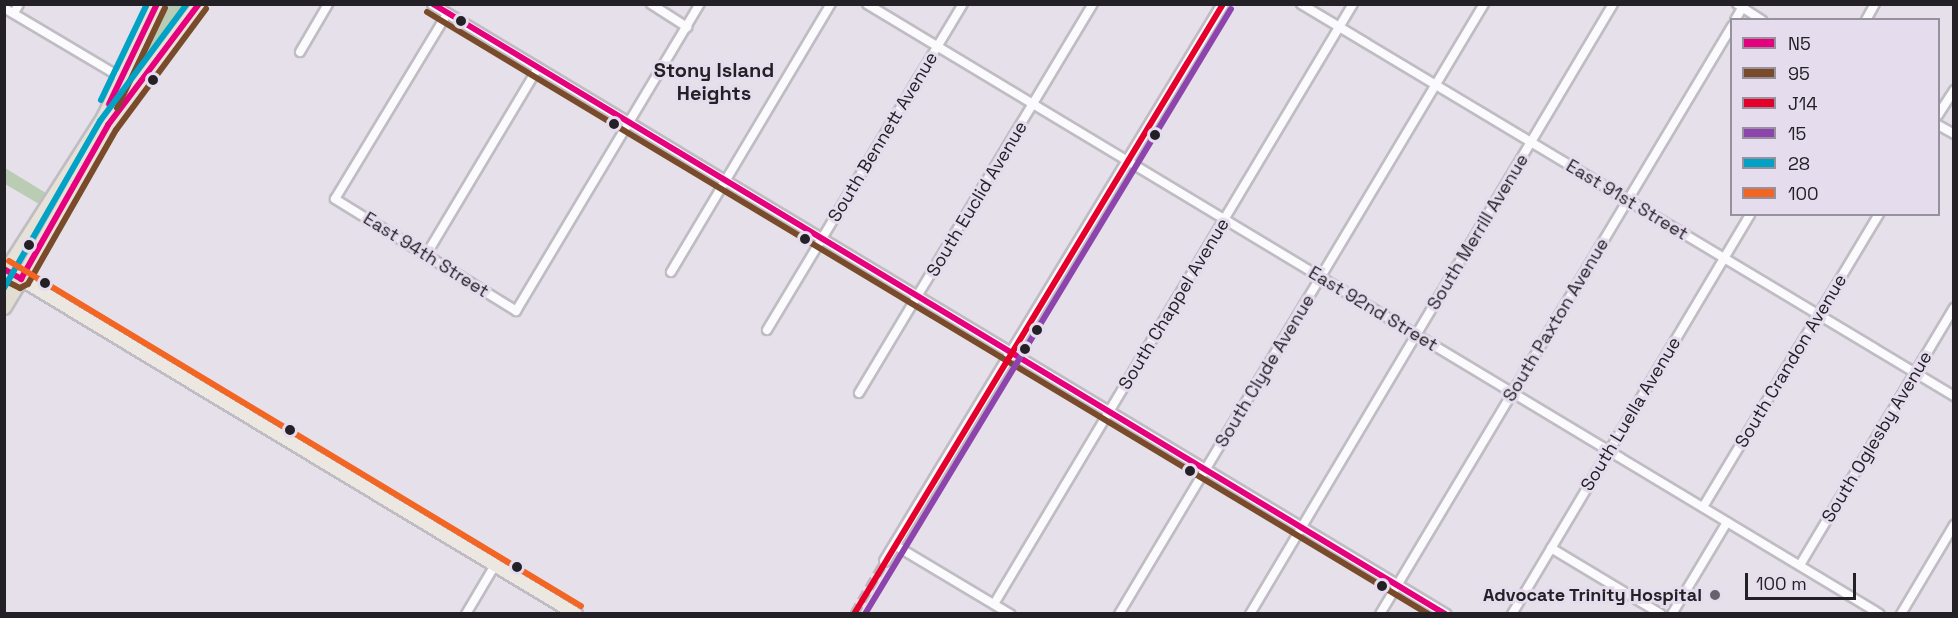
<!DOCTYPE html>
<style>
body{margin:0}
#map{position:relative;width:1958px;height:618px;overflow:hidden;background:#e5e0e9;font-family:"Space Grotesk",sans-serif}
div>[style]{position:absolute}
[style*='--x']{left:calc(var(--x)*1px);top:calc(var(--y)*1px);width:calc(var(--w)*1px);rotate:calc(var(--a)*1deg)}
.green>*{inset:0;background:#bbccb5}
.secondary-tunnel>*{height:10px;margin-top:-5px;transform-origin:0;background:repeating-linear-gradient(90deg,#bebac2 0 10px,transparent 0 15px)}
.roads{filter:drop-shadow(2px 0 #c0bcc3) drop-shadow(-2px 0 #c0bcc3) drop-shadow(0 2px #c0bcc3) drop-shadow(0 -2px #c0bcc3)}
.minor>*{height:8px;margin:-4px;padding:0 4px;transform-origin:4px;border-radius:4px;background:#fbfafc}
.tertiary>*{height:9px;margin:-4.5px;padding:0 4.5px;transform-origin:4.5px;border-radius:4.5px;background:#fbfafc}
.secondary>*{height:10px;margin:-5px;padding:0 5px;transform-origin:5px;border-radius:5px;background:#fbfafc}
.primary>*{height:12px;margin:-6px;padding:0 6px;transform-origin:6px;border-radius:6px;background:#ece8e1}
.trunk>*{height:12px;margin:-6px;padding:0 6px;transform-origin:6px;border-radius:6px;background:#e6e2d8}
.motorway>*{height:14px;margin:-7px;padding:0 7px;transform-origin:7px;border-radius:7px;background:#e1ddd0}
.bus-1>*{height:6px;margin:-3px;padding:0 3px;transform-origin:3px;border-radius:3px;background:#e5007d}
.bus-2>*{height:6px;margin:-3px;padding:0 3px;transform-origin:3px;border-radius:3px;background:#7a4b2a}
.bus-3>*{height:6px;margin:-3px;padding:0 3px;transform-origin:3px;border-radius:3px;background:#e4002b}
.bus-4>*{height:6px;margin:-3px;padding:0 3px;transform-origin:3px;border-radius:3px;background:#8e44ad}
.bus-5>*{height:6px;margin:-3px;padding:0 3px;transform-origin:3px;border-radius:3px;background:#02a2c6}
.bus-6>*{height:6px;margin:-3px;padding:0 3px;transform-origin:3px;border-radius:3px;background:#f26522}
.dots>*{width:16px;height:16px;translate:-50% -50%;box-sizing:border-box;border:3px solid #e5dced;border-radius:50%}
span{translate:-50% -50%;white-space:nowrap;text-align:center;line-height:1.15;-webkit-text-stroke:6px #e5dced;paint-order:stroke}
.street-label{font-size:18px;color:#232026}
.poi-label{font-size:18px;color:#232026;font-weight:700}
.right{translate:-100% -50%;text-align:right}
.neighbourhood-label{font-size:20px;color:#232026;font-weight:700}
.frame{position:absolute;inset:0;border:6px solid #232026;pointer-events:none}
.legend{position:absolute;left:1730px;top:18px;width:210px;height:198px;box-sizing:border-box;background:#e5dced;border:2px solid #97919d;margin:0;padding:8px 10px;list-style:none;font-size:18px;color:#232026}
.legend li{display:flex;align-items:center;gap:12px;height:30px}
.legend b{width:30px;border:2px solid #97919d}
.scale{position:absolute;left:1745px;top:573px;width:111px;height:27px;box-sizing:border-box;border:3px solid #232026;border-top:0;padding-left:8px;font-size:18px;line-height:21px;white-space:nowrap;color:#232026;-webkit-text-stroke:4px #e5dced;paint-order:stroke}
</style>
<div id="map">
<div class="green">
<i style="clip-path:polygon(169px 5px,189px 5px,139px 75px,132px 71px)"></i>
<i style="clip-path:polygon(5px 168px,46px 193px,39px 204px,5px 184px)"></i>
</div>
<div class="secondary-tunnel">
<i style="--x:854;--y:614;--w:61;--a:-59.7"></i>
</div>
<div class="roads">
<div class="minor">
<i style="--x:651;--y:4;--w:43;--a:32.6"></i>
<i style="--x:867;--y:4;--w:1182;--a:31.06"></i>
<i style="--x:1301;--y:4;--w:762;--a:30.98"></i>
<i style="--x:1737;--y:4;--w:30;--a:33"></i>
<i style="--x:4;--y:8;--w:155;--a:30.7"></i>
<i style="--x:14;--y:13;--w:10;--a:-61"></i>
<i style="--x:447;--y:14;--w:216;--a:121.2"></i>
<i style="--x:335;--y:199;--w:213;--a:31.7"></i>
<i style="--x:516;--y:311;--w:358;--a:-59.1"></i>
<i style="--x:1735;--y:20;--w:17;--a:-59"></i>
<i style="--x:1866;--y:20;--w:18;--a:-61"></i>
<i style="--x:300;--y:52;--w:56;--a:-59.7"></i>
<i style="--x:1938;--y:115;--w:30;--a:-57"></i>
<i style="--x:1938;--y:125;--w:18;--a:29"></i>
<i style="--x:426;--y:255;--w:218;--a:-59.1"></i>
<i style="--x:671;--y:272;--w:312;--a:-59.2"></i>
<i style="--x:767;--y:330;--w:380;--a:-59"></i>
<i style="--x:859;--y:393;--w:454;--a:-59"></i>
<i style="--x:1703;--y:507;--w:342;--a:-59"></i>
<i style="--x:898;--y:547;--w:131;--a:30.9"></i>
<i style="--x:1551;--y:548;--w:128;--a:31"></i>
<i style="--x:1800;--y:565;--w:300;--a:-59.1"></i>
<i style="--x:994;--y:604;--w:699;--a:-59.11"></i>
<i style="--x:466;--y:614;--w:57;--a:-59.4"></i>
<i style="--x:1119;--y:614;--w:711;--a:-59.11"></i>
<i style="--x:1250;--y:614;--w:710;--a:-59.24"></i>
<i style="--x:1380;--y:614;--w:685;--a:-59.09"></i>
<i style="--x:1512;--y:614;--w:465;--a:-59.2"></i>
<i style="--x:1672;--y:614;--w:107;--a:-59.1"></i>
<i style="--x:1901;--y:614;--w:104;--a:-59.2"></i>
</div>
<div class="tertiary">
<i style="--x:432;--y:4;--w:1183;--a:31.03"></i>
</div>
<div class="secondary">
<i style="--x:885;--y:561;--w:652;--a:-58.75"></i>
</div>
<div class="primary">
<i style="--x:4;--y:269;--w:668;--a:31.1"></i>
</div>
<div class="trunk">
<i style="--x:6;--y:270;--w:180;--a:-57.5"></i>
<i style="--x:103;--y:118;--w:126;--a:-64.7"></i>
<i style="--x:21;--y:279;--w:177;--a:-60.5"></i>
<i style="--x:108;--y:125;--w:151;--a:-53.1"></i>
</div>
<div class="motorway">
<i style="--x:4;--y:273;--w:4;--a:-56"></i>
<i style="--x:4;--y:307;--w:33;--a:-59"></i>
</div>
</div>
<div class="bus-1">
<i style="--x:433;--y:4;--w:1182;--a:31.08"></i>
<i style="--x:109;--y:104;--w:111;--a:-64.4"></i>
<i style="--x:4;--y:269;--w:20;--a:30"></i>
<i style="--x:21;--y:279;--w:177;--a:-60.5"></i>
<i style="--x:108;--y:125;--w:151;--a:-53.1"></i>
</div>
<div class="bus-2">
<i style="--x:427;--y:12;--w:1168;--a:31.02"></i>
<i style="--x:117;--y:108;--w:111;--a:-64.4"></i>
<i style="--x:4;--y:280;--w:18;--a:27"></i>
<i style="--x:20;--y:288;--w:9;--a:-27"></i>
<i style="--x:28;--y:284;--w:177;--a:-60.3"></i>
<i style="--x:116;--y:130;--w:151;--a:-53.4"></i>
</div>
<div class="bus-3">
<i style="--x:854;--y:614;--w:713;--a:-58.83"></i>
</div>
<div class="bus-4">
<i style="--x:865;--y:614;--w:707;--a:-58.83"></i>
</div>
<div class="bus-5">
<i style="--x:101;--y:100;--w:106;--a:-64.4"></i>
<i style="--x:4;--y:288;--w:193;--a:-60.1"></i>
<i style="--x:100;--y:121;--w:146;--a:-53.4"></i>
</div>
<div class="bus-6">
<i style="--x:9;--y:261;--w:668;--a:31.1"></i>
</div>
<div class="dots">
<i style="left:461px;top:21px;background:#232026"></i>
<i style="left:153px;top:80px;background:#232026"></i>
<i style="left:614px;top:124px;background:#232026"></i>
<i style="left:1155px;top:135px;background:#232026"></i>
<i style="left:805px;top:239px;background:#232026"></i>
<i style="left:29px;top:245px;background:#232026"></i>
<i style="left:45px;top:283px;background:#232026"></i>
<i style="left:1037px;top:330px;background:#232026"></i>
<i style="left:1025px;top:349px;background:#232026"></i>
<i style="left:290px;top:430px;background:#232026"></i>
<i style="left:1190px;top:471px;background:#232026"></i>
<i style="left:517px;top:567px;background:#232026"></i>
<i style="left:1382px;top:586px;background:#232026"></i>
<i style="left:1715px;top:595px;background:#67636a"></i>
</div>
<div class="street-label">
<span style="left:883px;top:137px;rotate:-59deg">South Bennett Avenue</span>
<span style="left:977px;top:199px;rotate:-59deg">South Euclid Avenue</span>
<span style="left:1627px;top:200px;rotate:31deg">East 91st Street</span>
<span style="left:1478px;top:232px;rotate:-59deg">South Merrill Avenue</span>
<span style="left:426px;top:255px;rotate:32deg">East 94th Street</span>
<span style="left:1174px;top:304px;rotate:-59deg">South Chappel Avenue</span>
<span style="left:1373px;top:309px;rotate:31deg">East 92nd Street</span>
<span style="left:1556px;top:320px;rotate:-59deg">South Paxton Avenue</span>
<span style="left:1791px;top:361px;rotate:-59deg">South Crandon Avenue</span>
<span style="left:1265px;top:371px;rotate:-59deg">South Clyde Avenue</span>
<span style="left:1631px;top:414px;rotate:-59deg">South Luella Avenue</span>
<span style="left:1877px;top:437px;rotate:-59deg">South Oglesby Avenue</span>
</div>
<div class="poi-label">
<span class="right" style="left:1702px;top:595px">Advocate Trinity Hospital</span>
</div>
<div class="neighbourhood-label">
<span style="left:714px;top:82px">Stony Island<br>Heights</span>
</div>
<div class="frame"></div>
<ul class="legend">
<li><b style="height:8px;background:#e5007d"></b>N5</li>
<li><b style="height:8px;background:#7a4b2a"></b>95</li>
<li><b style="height:8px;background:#e4002b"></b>J14</li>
<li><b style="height:8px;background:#8e44ad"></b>15</li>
<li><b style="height:8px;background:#02a2c6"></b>28</li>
<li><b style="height:8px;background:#f26522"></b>100</li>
</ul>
<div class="scale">100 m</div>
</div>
